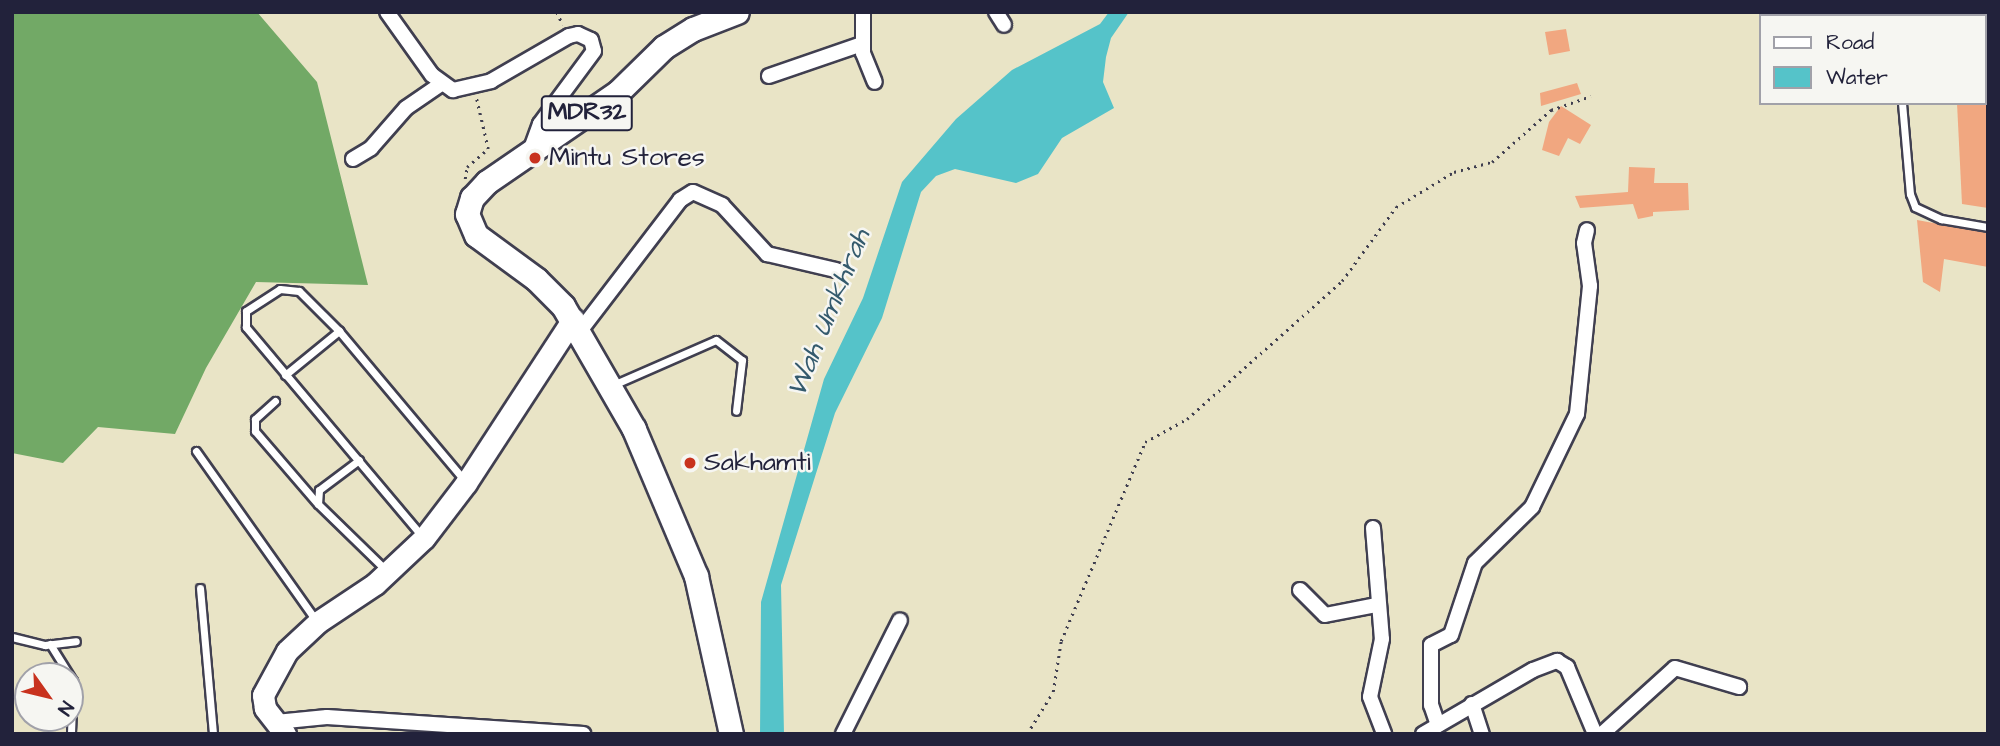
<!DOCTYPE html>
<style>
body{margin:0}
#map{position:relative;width:2000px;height:746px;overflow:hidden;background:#e9e4c6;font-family:"Architects Daughter",sans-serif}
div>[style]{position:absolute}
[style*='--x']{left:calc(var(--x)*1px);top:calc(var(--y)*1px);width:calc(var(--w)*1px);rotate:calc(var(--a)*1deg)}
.forest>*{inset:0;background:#72a966}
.water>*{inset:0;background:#55c3c9}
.building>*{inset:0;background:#f1a780}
.path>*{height:2.5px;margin-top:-1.25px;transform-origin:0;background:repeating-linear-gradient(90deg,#403f50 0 2px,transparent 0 7px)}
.roads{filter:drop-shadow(2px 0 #403f50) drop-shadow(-2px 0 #403f50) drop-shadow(0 2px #403f50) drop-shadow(0 -2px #403f50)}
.lane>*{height:7px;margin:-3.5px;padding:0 3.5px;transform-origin:3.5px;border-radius:3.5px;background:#fff}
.street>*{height:14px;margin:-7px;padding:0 7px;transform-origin:7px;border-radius:7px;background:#fff}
.secondary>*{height:21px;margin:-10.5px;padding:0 10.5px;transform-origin:10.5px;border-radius:10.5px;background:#fff}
.primary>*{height:23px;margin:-11.5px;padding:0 11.5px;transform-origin:11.5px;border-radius:11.5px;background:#fff}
.dots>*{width:19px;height:19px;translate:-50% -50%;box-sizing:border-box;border:4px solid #f6f6f2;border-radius:50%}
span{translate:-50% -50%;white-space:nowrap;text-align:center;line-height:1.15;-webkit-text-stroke:5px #f6f6f2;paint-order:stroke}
.shield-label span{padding:2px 5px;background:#f6f6f2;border:2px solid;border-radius:5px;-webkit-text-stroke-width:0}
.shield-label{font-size:24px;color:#22223b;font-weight:700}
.poi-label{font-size:26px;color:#22223b}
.left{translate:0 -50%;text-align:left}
.water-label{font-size:28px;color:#345a6d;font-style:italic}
.frame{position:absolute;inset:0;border:14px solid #22223b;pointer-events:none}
.legend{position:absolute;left:1759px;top:14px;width:228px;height:91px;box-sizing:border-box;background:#f6f6f2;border:2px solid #a1a1a9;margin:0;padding:9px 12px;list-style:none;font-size:21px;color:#22223b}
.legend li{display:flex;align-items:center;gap:14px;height:35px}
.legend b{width:35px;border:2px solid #a1a1a9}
.north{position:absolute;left:14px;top:662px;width:70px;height:70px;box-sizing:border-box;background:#f6f6f2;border:2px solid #a1a1a9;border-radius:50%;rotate:124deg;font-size:19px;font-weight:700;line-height:28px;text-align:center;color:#22223b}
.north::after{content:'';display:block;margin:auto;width:24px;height:32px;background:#c8321e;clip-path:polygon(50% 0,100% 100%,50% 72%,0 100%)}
</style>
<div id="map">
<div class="forest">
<i style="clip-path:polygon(12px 12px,257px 12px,317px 82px,368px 285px,256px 282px,206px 368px,175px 434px,98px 427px,63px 463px,12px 453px)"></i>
</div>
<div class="water">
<i style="clip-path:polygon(1109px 12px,1129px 12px,1111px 38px,1106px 57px,1103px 82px,1114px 108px,1062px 138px,1038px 174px,1016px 183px,955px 169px,936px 176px,921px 192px,882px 318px,835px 413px,781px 585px,784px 734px,760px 734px,761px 602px,824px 379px,863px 298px,902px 182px,956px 119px,1012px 70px,1100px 24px)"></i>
</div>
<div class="building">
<i style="clip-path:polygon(1566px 29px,1570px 51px,1549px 55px,1545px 32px)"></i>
<i style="clip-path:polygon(1577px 83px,1581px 94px,1541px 106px,1540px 93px)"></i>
<i style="clip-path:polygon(1957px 103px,1988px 103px,1988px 208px,1962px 204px)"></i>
<i style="clip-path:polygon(1561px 106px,1591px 125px,1580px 144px,1568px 138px,1559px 156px,1542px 150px,1549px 122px)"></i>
<i style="clip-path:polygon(1629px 167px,1655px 168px,1654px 183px,1688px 183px,1689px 210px,1653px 212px,1653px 216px,1638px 219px,1633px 204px,1580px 208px,1575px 196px,1628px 192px)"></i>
<i style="clip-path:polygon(1917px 220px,1988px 233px,1988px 267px,1944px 259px,1940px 292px,1923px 282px)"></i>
</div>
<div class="path">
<i style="--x:557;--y:12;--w:14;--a:65"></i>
<i style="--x:465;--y:179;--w:12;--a:-81"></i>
<i style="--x:467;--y:167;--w:28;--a:-41"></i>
<i style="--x:488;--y:149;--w:53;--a:-103"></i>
<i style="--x:1027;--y:734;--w:49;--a:-58.2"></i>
<i style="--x:1053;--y:692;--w:52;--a:-81.1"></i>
<i style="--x:1061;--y:641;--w:216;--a:-67.1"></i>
<i style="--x:1145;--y:442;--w:48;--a:-28.7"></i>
<i style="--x:1187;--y:419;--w:208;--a:-41.7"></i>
<i style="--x:1342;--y:281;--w:92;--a:-53.9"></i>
<i style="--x:1396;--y:207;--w:68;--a:-31.1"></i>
<i style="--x:1454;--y:172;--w:39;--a:-15"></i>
<i style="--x:1492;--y:162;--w:79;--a:-41.4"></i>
<i style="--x:1551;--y:110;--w:42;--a:-19.3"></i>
</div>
<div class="roads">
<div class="lane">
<i style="--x:1899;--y:16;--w:4;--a:-90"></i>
<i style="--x:1984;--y:61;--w:10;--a:66"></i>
<i style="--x:1902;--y:103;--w:91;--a:85"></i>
<i style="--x:1910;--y:194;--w:14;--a:69"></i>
<i style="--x:1915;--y:207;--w:29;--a:25"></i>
<i style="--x:1941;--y:219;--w:48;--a:9.7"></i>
<i style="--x:285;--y:375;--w:70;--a:-39.2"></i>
<i style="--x:613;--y:385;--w:112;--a:-23.6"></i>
<i style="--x:716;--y:340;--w:33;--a:38"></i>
<i style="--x:742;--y:360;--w:51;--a:96.7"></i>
<i style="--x:275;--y:401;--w:27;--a:138"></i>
<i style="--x:255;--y:419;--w:12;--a:90"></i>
<i style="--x:255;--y:431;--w:95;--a:49.3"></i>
<i style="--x:196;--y:451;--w:206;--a:54.7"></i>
<i style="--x:359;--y:460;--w:50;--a:143.1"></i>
<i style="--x:319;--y:490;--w:14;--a:94"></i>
<i style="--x:318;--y:504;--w:96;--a:44.2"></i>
<i style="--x:421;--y:535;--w:272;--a:-130.1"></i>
<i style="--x:246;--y:327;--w:16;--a:-90"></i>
<i style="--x:246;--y:311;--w:40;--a:-32.9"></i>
<i style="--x:280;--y:289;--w:19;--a:6"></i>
<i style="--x:299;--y:291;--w:57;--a:45"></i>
<i style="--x:339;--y:331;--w:194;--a:50"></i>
<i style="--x:200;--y:588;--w:147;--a:84.9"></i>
<i style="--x:12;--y:637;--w:34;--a:14"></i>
<i style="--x:45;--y:645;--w:31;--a:-7"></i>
<i style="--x:50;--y:644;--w:44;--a:58.1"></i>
<i style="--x:73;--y:681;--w:53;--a:92.2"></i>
</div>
<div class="street">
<i style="--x:387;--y:12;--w:77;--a:54.5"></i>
<i style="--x:432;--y:75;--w:26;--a:36"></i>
<i style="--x:453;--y:90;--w:39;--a:-13"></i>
<i style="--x:491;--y:81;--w:90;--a:-30"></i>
<i style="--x:569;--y:36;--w:9;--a:-13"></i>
<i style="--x:578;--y:34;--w:14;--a:25"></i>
<i style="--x:591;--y:40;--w:11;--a:75"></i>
<i style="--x:594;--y:51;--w:91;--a:126.5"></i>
<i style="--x:540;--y:124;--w:29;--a:110"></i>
<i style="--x:863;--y:12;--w:41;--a:90"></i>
<i style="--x:863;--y:53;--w:31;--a:68"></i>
<i style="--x:996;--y:12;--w:15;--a:58"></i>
<i style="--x:769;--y:76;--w:98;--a:-19"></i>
<i style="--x:353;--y:159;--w:21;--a:-31"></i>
<i style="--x:371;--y:148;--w:53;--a:-48.8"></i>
<i style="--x:406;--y:108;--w:42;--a:-34.4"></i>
<i style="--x:580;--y:331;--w:165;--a:-52.6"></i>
<i style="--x:680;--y:200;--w:15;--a:-32"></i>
<i style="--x:693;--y:192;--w:32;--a:24"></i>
<i style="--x:722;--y:205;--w:67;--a:47.4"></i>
<i style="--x:767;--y:254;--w:71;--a:13.1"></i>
<i style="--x:1373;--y:528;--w:111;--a:85.4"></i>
<i style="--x:1382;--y:639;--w:59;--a:101.7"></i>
<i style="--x:1370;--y:697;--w:40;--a:69"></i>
<i style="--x:1300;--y:590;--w:35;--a:45"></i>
<i style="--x:1325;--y:615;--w:53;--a:-10.9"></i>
<i style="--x:1472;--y:704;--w:32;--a:72"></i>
<i style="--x:276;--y:722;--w:51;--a:-5.6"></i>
<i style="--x:327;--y:717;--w:257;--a:3.8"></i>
<i style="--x:1438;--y:725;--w:21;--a:-109"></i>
<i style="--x:1431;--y:705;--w:60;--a:-90"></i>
<i style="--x:1431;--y:645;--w:22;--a:-27"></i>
<i style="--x:1451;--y:635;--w:76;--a:-71.6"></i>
<i style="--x:1475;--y:563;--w:80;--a:-44.5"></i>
<i style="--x:1532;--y:507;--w:103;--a:-64.2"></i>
<i style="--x:1577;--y:414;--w:129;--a:-84.2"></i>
<i style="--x:1590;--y:286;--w:43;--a:-97.9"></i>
<i style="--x:1584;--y:243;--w:13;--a:-77"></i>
<i style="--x:843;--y:734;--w:127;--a:-63.4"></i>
<i style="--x:1423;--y:734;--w:127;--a:-30.2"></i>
<i style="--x:1533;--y:670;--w:26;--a:-21"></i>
<i style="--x:1557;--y:661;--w:12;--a:31"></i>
<i style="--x:1567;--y:667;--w:73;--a:67.3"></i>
<i style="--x:1602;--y:734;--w:98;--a:-42.1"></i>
<i style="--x:1675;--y:668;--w:67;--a:16.5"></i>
</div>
<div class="secondary">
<i style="--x:285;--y:734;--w:33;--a:-128"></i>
<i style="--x:265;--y:708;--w:13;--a:-99"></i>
<i style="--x:263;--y:695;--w:50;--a:-61.4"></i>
<i style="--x:287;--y:651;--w:42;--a:-43.1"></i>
<i style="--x:318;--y:622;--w:69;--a:-33.7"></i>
<i style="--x:375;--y:584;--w:67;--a:-43.2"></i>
<i style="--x:424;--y:538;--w:69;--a:-52.6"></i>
<i style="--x:466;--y:483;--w:196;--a:-56.9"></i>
</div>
<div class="primary">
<i style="--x:731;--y:734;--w:162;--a:-102.5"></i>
<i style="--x:696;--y:576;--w:160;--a:-112.9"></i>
<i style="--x:634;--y:429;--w:142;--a:-120"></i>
<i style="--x:563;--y:306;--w:38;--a:-135"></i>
<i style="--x:536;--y:279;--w:74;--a:-143.7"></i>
<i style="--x:476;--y:235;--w:23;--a:-113"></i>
<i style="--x:467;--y:214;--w:17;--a:-73"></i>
<i style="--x:472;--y:198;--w:22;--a:-47"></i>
<i style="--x:487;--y:182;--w:159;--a:-34.5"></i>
<i style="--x:618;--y:92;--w:64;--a:-44.4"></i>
<i style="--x:664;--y:47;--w:34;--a:-32"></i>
<i style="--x:693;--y:29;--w:47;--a:-21.1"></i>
</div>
</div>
<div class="dots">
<i style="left:535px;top:158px;background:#c8321e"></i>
<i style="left:690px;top:463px;background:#c8321e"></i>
</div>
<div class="shield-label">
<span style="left:587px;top:113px">MDR32</span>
</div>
<div class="poi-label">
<span class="left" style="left:549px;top:158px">Mintu Stores</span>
<span class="left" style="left:704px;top:463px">Sakhamti</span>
</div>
<div class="water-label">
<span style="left:829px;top:313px;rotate:-68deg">Wah Umkhrah</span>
</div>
<div class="frame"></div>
<ul class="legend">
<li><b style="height:9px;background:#fff"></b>Road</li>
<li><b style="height:19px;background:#55c3c9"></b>Water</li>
</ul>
<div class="north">N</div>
</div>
